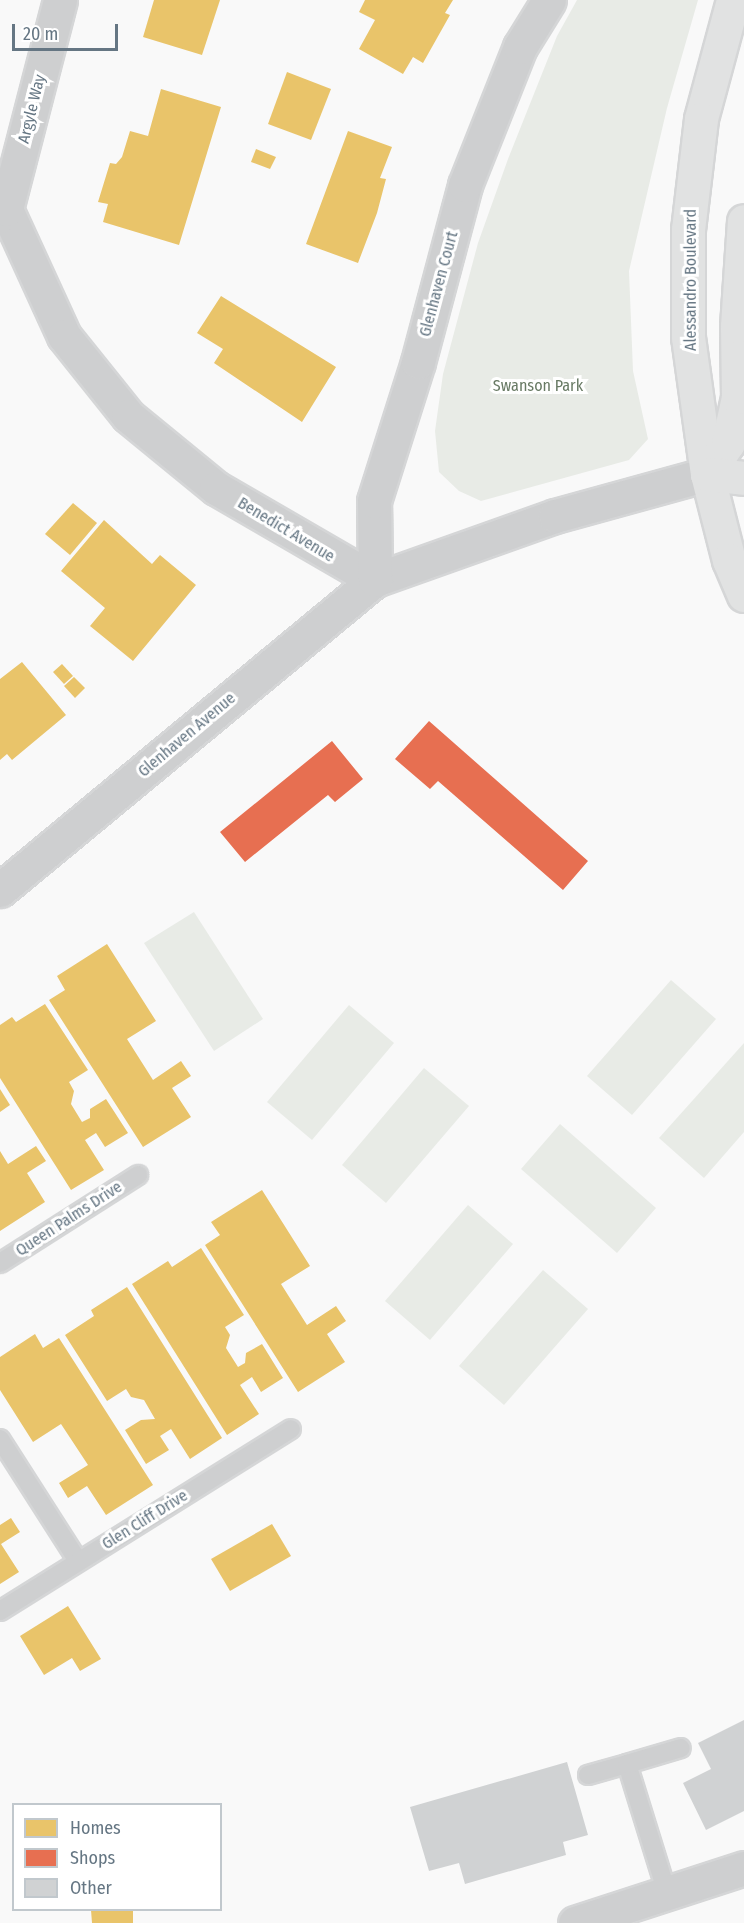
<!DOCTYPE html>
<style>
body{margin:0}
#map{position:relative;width:744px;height:1923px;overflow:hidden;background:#f9f9f9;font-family:"Fira Sans Condensed",sans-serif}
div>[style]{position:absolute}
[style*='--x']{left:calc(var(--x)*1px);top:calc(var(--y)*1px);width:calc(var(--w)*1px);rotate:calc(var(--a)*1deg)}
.green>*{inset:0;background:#e8ebe6}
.homes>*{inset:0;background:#e9c46a}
.shops>*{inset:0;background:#e76f51}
.building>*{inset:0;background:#d0d2d3}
.roads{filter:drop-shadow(2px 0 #d5d6d7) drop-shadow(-2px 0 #d5d6d7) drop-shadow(0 2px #d5d6d7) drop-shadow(0 -2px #d5d6d7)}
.service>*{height:18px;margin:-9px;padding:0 9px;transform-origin:9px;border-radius:9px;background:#cecfd0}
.minor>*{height:33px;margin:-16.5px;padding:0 16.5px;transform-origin:16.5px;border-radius:16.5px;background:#cecfd0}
.primary>*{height:33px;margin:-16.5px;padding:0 16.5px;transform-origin:16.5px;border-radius:16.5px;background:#e1e2e2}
span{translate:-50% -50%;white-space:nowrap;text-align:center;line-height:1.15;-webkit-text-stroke:6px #fff;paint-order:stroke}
.street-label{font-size:16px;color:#657683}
.park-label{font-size:16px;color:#687a64}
.legend{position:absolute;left:12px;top:1803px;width:210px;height:108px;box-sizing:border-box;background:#fff;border:2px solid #c1c8cd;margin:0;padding:8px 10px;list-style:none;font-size:18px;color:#657683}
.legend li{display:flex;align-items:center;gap:12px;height:30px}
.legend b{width:30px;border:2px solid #c1c8cd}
.scale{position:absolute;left:12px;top:24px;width:106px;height:27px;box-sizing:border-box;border:3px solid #657683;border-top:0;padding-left:8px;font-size:18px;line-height:21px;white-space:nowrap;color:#657683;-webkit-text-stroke:4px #fff;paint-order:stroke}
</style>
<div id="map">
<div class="green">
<i style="clip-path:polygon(577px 0,698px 0,667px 108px,629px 271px,633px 371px,648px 439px,629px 460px,481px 501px,459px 491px,439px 472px,435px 431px,443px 374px,478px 243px,508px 159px,557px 36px)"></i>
<i style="clip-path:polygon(194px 912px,263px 1019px,214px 1051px,144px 943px)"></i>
<i style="clip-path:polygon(671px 980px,716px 1019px,632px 1115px,587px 1076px)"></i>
<i style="clip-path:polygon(349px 1005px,394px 1043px,312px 1140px,267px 1102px)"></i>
<i style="clip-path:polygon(744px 1043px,744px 1132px,704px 1178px,659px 1138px)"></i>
<i style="clip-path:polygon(424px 1068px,469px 1106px,386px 1203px,342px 1165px)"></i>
<i style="clip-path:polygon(560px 1124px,656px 1208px,617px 1253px,521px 1169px)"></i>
<i style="clip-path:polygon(468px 1205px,513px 1244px,430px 1340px,385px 1301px)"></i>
<i style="clip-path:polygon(543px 1270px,588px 1309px,504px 1405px,459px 1366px)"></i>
</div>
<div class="homes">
<i style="clip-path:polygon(154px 0,220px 0,202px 55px,143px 37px)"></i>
<i style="clip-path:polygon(365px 0,453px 0,445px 13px,450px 15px,423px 63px,413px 57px,403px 74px,359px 49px,375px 20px,359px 12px)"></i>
<i style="clip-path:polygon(287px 72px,331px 89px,311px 140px,268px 124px)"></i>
<i style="clip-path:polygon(161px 89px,221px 107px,179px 245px,103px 222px,108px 204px,98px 202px,110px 163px,116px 164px,122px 157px,130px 131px,148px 136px)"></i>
<i style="clip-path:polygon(348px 131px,392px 147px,380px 178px,386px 179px,377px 213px,358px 263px,306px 244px)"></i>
<i style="clip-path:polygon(256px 149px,276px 157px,270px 169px,251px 162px)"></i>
<i style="clip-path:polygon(221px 296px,336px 367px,302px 422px,214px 363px,223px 349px,197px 333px)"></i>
<i style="clip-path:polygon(73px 503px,97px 523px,70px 555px,45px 534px)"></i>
<i style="clip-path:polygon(104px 520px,152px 564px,160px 555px,196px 585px,133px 661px,90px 626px,105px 608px,61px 571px)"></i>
<i style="clip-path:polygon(22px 662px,66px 715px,12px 760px,7px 754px,0 760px,0 679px)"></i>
<i style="clip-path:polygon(62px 664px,73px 676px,64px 684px,53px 672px)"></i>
<i style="clip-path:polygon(74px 677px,85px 688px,75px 698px,64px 686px)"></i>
<i style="clip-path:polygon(107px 944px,156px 1021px,127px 1039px,153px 1080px,181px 1061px,191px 1076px,172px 1088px,191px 1117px,143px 1147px,49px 1000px,65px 990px,57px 976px)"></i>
<i style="clip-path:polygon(45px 1004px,88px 1070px,69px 1082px,74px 1091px,71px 1104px,82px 1122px,90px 1118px,90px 1109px,106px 1099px,128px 1133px,105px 1147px,96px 1133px,85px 1140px,104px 1170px,71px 1190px,0 1078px,0 1025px,12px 1017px,16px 1022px)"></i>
<i style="clip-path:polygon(0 1089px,10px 1105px,0 1112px)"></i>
<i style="clip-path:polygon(36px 1146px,46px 1161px,27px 1173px,45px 1202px,0 1231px,0 1151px,8px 1164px)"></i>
<i style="clip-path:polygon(262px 1190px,310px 1266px,281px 1284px,307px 1325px,336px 1306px,346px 1321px,327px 1334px,345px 1362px,298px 1392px,205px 1245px,220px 1235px,211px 1222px)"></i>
<i style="clip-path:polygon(201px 1248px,244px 1315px,225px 1327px,230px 1335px,226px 1348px,238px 1367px,245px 1363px,246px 1353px,262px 1344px,283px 1378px,261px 1392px,252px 1377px,240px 1385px,259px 1414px,227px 1435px,132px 1284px,168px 1261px,172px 1267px)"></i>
<i style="clip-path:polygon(127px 1287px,222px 1438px,190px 1459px,171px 1429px,160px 1436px,169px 1450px,146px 1464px,125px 1430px,141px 1420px,155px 1419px,144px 1400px,131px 1397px,126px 1389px,107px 1401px,65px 1335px,94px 1316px,91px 1310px)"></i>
<i style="clip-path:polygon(35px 1334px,43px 1348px,59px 1338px,153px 1485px,106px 1515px,87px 1486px,68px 1498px,59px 1483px,88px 1465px,61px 1424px,33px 1442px,0 1390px,0 1357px)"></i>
<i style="clip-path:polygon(11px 1518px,20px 1532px,1px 1544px,19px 1572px,0 1584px,0 1525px)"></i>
<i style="clip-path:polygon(272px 1524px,291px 1556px,230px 1591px,211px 1559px)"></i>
<i style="clip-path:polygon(68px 1606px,101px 1659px,80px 1671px,72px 1658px,44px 1675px,20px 1636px)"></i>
<i style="clip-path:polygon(91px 1910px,133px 1910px,133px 1923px,92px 1923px)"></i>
</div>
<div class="shops">
<i style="clip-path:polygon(429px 721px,588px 861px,563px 890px,438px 781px,430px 789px,395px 759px)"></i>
<i style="clip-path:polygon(332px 741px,363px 779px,335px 802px,328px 795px,245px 862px,220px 832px)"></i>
</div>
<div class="building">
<i style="clip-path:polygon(744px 1720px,744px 1811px,706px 1830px,683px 1783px,711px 1769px,698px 1743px)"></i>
<i style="clip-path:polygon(567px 1762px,588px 1835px,563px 1842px,566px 1855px,465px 1884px,459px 1863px,429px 1871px,410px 1807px)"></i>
</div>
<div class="roads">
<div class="service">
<i style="--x:0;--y:1263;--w:164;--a:-32.5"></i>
<i style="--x:0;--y:1439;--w:145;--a:57.4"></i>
<i style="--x:0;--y:1611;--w:343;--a:-32"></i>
<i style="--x:588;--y:1775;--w:41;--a:-15.8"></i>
<i style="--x:667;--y:1893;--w:135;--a:-107.2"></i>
<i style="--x:627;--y:1764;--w:56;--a:-16.5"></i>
</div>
<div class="minor">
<i style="--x:0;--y:196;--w:154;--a:65.4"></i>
<i style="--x:64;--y:336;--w:102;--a:51.3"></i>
<i style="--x:128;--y:416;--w:114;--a:39.3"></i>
<i style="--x:216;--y:488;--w:184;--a:30.1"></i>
<i style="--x:375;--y:580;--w:191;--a:-19.6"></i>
<i style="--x:555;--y:516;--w:158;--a:-15.4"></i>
<i style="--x:0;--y:216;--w:9;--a:-49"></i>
<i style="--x:6;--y:209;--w:216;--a:-75.5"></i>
<i style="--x:0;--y:890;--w:487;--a:-39.6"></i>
<i style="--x:375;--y:580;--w:79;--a:-90.7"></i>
<i style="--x:374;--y:501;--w:146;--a:-72.4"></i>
<i style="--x:418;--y:362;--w:183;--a:-75.1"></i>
<i style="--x:465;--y:185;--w:149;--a:-68.3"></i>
<i style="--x:520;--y:47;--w:55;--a:-58.3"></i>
<i style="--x:575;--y:1923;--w:178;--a:-18"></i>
</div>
<div class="primary">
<i style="--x:733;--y:0;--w:123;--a:105.1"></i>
<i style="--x:701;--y:119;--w:111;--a:96.7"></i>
<i style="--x:688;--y:229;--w:108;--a:90"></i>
<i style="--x:688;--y:337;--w:138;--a:82.1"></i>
<i style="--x:707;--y:474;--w:89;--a:75.7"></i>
<i style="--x:729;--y:560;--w:38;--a:67"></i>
<i style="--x:707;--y:474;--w:37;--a:-56"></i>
<i style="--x:728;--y:443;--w:47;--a:-77.7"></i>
<i style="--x:738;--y:397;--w:71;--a:-90.8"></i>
<i style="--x:737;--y:326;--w:105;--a:-86.2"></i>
<i style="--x:707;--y:474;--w:37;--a:6"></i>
</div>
</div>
<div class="street-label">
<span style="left:32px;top:109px;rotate:-76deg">Argyle Way</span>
<span style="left:691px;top:280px;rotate:-90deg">Alessandro Boulevard</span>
<span style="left:439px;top:284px;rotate:-75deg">Glenhaven Court</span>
<span style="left:286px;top:530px;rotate:31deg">Benedict Avenue</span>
<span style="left:187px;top:735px;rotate:-40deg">Glenhaven Avenue</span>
<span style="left:69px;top:1219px;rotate:-33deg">Queen Palms Drive</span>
<span style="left:145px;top:1520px;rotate:-32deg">Glen Cliff Drive</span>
</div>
<div class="park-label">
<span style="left:538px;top:386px">Swanson Park</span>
</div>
<ul class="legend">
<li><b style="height:16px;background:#e9c46a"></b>Homes</li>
<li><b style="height:16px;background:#e76f51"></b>Shops</li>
<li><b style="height:16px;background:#d0d2d3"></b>Other</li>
</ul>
<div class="scale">20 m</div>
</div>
